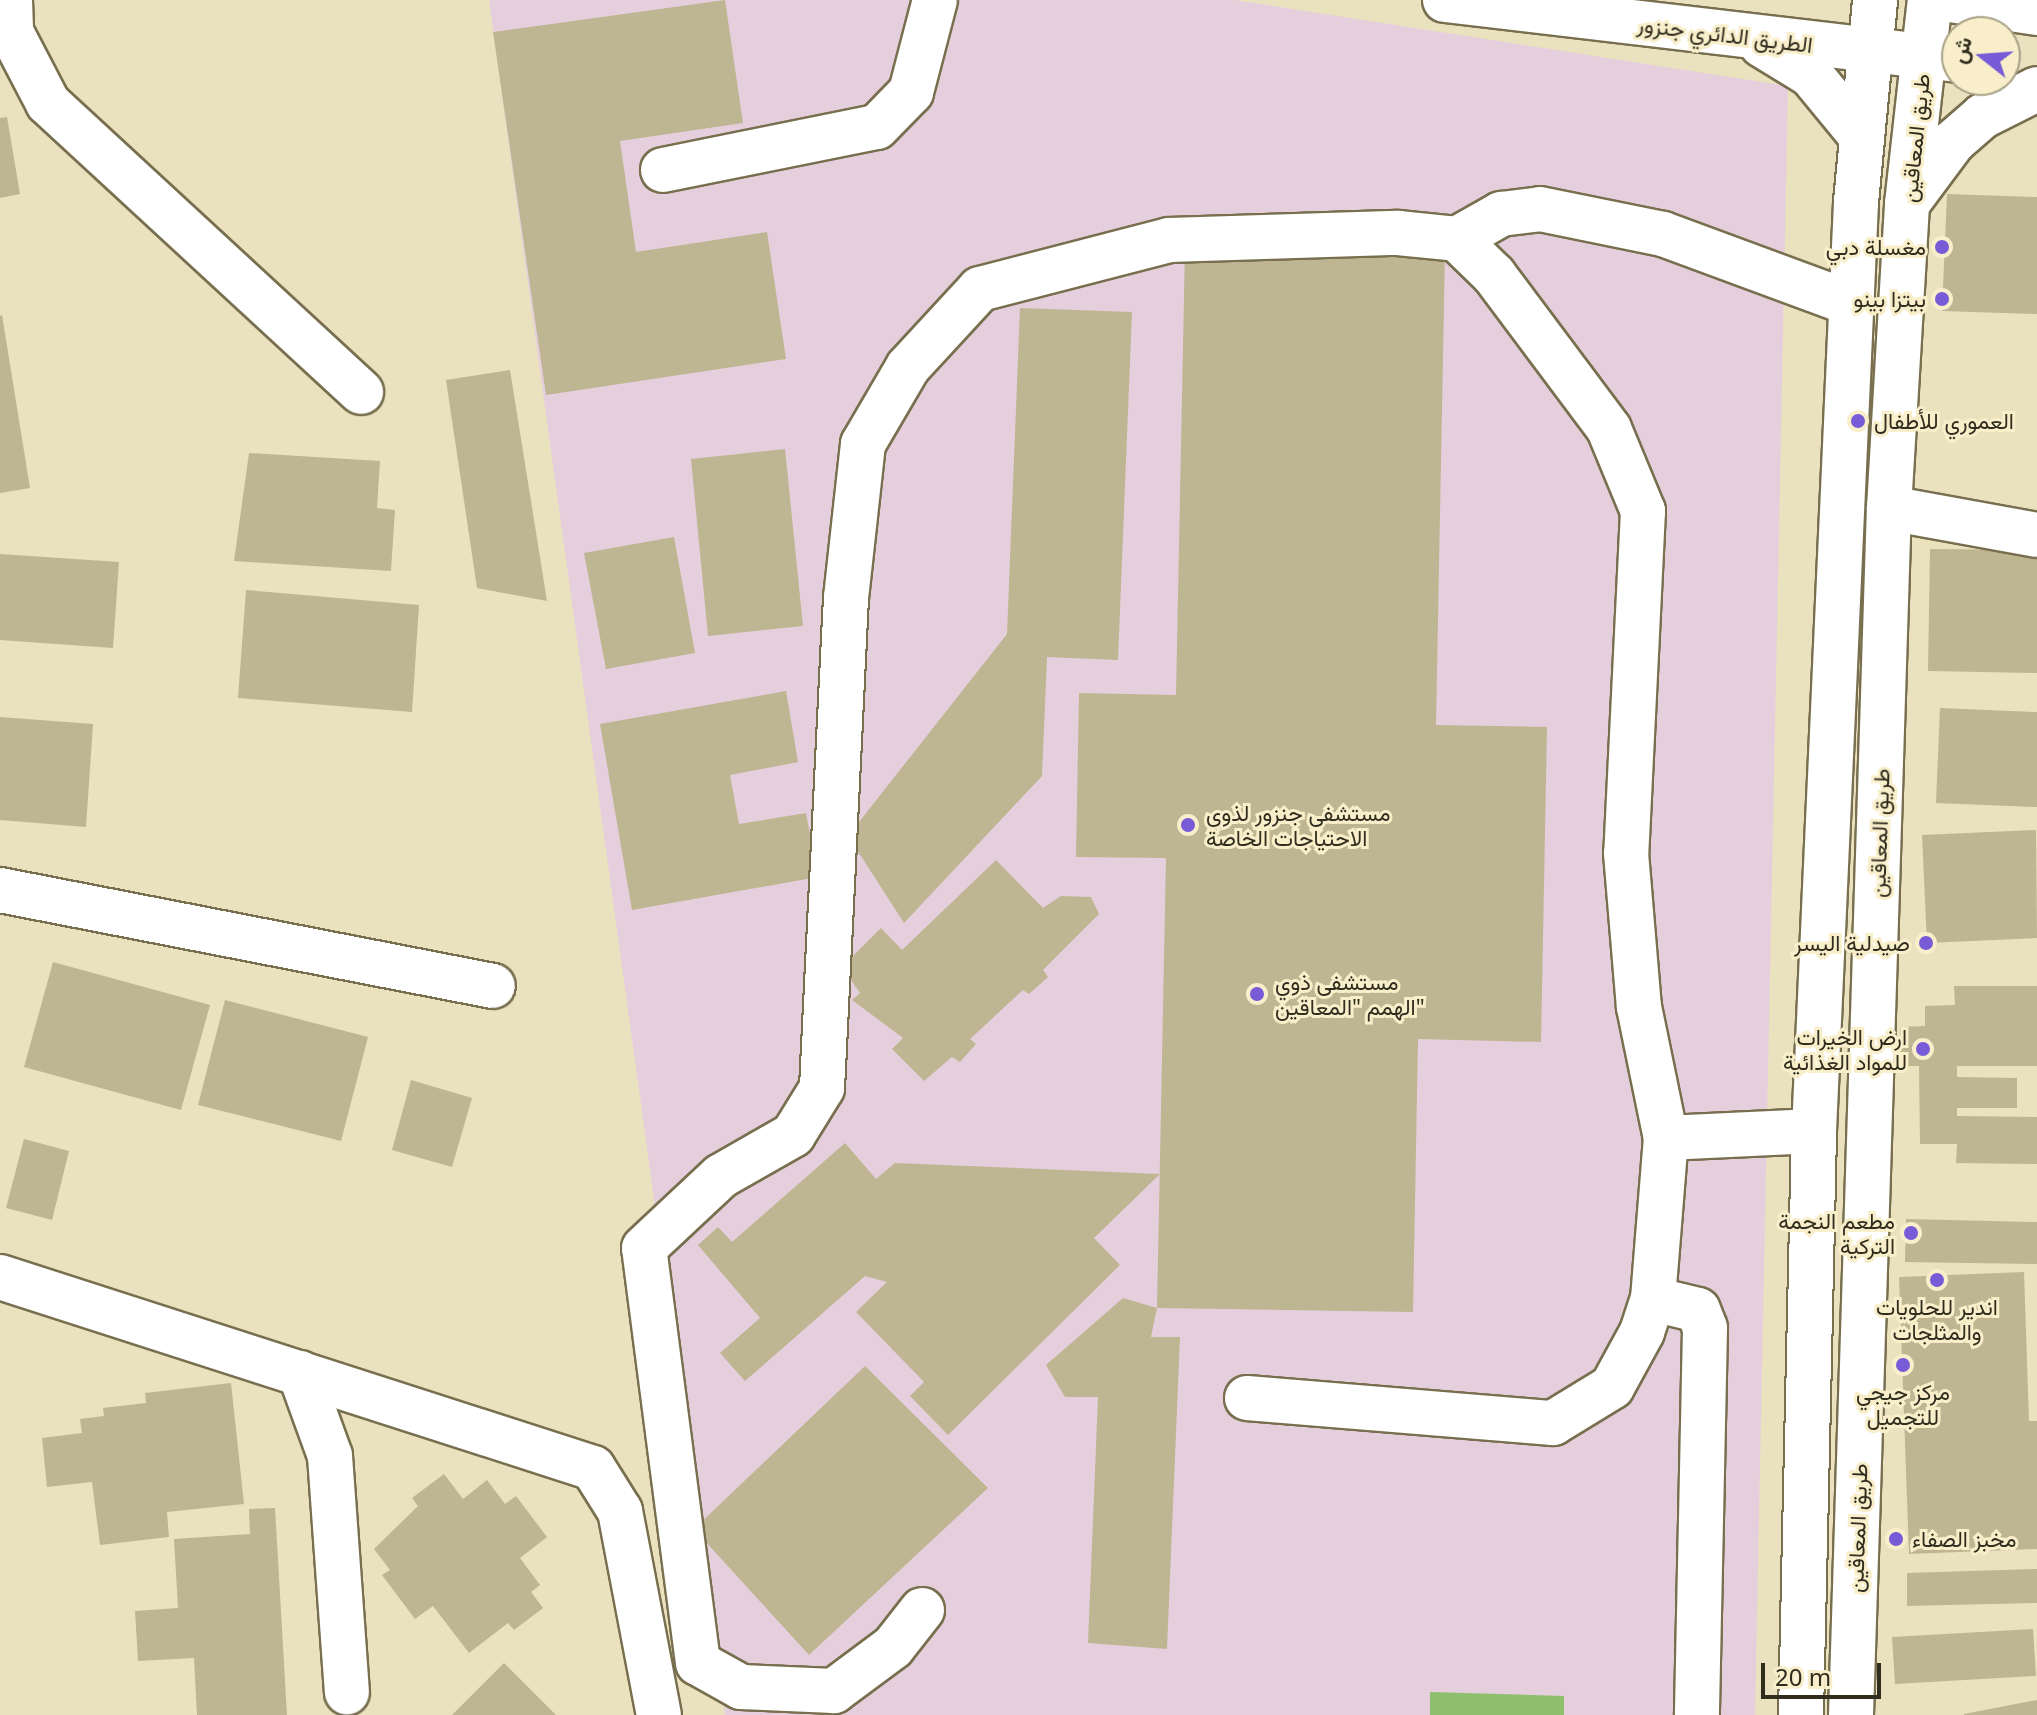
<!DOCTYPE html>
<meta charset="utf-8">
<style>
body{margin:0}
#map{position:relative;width:2037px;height:1715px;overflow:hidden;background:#eae1be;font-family:"Noto Sans",Vazirmatn,sans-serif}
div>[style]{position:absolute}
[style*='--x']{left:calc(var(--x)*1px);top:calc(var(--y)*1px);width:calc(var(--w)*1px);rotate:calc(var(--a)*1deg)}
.medical>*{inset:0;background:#e6cfdc}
.green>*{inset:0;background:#8ebf6d}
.building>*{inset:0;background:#beb592}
.roads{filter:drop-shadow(2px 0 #786f4f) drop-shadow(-2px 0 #786f4f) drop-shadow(0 2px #786f4f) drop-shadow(0 -2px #786f4f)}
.minor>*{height:44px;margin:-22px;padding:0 22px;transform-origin:22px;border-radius:22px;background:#fff}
.major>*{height:44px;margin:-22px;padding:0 22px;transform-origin:22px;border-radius:22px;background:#fff}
.dots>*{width:22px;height:22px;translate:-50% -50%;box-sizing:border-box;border:4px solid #f8eeca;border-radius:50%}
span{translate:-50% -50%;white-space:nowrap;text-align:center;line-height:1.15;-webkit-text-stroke:6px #f8eeca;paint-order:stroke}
.street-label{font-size:22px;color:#302d1f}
.poi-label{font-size:22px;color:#302d1f}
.right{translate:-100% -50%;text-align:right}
.left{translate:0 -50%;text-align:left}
.north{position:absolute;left:1941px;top:16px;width:80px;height:80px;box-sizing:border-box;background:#f8eeca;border:2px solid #a8a186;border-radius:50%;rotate:287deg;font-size:22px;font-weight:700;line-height:32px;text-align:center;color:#302d1f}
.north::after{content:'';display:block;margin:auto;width:28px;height:36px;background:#785bd6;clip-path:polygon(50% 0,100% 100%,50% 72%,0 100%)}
.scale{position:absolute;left:1761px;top:1663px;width:120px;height:36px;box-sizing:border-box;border:4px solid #302d1f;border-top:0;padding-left:10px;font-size:24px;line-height:28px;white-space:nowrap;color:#302d1f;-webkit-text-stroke:6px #f8eeca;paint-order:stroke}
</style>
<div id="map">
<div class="medical">
<i style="clip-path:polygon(489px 0,1235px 0,1788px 86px,1755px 1715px,725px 1715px)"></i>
</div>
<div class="green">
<i style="clip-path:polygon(1430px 1692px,1564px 1696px,1564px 1715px,1430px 1715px)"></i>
</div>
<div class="building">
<i style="clip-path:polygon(725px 0,743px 123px,620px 141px,636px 252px,767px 232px,786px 359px,546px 395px,493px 32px)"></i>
<i style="clip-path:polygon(7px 117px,20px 194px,0 198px,0 118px)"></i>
<i style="clip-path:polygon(1947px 194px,2037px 197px,2037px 314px,1942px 311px)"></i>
<i style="clip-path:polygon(1185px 247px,1445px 252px,1436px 725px,1547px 727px,1541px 1042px,1418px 1039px,1413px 1312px,1157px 1308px,1166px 858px,1076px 857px,1079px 693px,1176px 695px)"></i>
<i style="clip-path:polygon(1020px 308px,1132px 312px,1118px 660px,1047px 657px,1042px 776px,904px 923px,848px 836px,1007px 634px)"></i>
<i style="clip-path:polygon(2px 315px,30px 488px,0 493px,0 316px)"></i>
<i style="clip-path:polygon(510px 370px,547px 601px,477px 588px,446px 380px)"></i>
<i style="clip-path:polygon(785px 449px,803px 626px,708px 636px,691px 459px)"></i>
<i style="clip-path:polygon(249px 453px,380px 461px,377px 508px,395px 510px,391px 571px,234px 561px)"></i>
<i style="clip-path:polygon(674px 537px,695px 653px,606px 669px,584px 553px)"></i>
<i style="clip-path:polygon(1930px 549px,2037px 550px,2037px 673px,1928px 671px)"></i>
<i style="clip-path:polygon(0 554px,119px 562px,113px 648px,0 640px)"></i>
<i style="clip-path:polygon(246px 590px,419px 605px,412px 712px,238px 698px)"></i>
<i style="clip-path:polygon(786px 691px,798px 762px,730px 775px,739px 824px,806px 813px,818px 877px,632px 910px,600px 724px)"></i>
<i style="clip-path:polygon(1940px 708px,2037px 712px,2037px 807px,1936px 803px)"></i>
<i style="clip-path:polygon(0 717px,93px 724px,86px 827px,0 820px)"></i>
<i style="clip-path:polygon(2036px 830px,2037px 938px,1927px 943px,1922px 835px)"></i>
<i style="clip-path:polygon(996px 860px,1043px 908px,1061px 896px,1091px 897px,1099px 914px,1043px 970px,1048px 977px,1029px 994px,1023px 990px,970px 1039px,976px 1044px,960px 1062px,952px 1057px,924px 1081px,892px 1049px,903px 1038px,852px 1000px,860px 993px,842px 967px,881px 928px,902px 950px)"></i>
<i style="clip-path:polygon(53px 962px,210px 1005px,181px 1110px,24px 1067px)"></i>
<i style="clip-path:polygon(1954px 986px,2037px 986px,2037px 1066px,1957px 1066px,1957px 1077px,2017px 1078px,2017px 1108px,1957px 1108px,1957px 1116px,2037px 1117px,2037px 1164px,1956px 1163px,1957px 1144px,1920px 1144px,1919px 1066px,1900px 1066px,1900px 1027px,1925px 1026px,1925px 1006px,1955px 1005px)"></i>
<i style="clip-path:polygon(225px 1000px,368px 1037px,341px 1141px,198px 1105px)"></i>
<i style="clip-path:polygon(411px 1080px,472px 1098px,452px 1167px,392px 1150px)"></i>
<i style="clip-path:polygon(24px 1139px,69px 1151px,52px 1220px,6px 1208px)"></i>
<i style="clip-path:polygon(845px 1143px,876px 1179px,895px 1163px,1160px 1174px,1094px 1238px,1120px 1265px,948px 1435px,910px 1396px,924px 1382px,856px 1312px,887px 1282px,865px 1276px,745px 1381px,720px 1353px,760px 1318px,698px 1245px,718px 1227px,732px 1242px)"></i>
<i style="clip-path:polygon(1906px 1219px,2037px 1222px,2037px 1264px,1905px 1262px)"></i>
<i style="clip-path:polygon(2024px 1272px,2029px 1421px,2037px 1421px,2037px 1549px,1909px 1554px,1899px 1277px)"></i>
<i style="clip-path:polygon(1123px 1298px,1157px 1308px,1151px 1337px,1180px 1337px,1167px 1649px,1088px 1643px,1098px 1397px,1065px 1397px,1046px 1365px)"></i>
<i style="clip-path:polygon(865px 1366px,988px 1488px,809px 1655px,694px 1529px)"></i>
<i style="clip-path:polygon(231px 1383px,244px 1504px,167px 1512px,169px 1537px,100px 1545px,92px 1482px,47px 1487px,42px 1438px,82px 1433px,80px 1419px,104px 1416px,103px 1408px,146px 1403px,145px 1393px)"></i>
<i style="clip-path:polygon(444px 1474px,463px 1499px,487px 1480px,505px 1504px,516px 1496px,547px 1537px,520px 1558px,540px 1585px,531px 1592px,543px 1608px,514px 1630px,508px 1623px,469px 1653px,433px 1606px,415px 1619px,382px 1575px,390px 1570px,374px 1549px,418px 1506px,412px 1498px)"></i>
<i style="clip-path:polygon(275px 1508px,287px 1715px,197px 1715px,194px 1658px,138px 1661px,135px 1611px,178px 1608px,174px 1539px,250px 1534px,249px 1509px)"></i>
<i style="clip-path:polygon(2037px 1569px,2037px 1603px,1907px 1606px,1907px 1573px)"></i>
<i style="clip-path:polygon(2033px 1629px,2036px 1676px,1895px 1684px,1892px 1637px)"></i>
<i style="clip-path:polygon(504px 1663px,556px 1715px,452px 1715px)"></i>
<i style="clip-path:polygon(2037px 1700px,2037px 1715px,1964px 1715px,1964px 1714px)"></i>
</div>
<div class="roads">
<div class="minor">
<i style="--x:10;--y:0;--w:32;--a:88"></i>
<i style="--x:11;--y:32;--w:80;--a:62.5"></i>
<i style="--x:48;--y:103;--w:426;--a:42.7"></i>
<i style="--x:663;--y:170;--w:218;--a:-11.4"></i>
<i style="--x:877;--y:127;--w:49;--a:-45.8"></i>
<i style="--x:911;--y:92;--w:95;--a:-75.4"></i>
<i style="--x:1457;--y:239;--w:51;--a:-29.6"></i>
<i style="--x:1501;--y:214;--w:39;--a:-7"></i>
<i style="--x:1540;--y:209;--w:126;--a:11.5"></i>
<i style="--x:1663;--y:234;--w:202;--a:20.3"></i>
<i style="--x:1889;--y:508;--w:150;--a:10.3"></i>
<i style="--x:0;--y:890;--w:502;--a:11.02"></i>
<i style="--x:0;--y:1277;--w:623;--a:17.85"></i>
<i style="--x:593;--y:1468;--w:51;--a:57.9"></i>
<i style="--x:620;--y:1511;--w:208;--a:79.2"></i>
<i style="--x:1653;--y:1299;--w:46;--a:13.7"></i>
<i style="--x:1698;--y:1310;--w:19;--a:69"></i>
<i style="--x:1705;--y:1328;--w:387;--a:91.2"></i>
<i style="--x:300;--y:1373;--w:88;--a:70.1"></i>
<i style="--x:330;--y:1456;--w:237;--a:85.9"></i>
<i style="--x:1247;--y:1398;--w:307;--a:4.7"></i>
<i style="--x:1553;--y:1423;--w:69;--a:-31.4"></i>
<i style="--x:1612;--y:1387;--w:63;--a:-61.4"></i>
<i style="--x:1642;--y:1332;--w:35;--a:-72"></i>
<i style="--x:1653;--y:1299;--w:162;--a:-85.4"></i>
<i style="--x:1666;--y:1138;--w:148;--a:-2.7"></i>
<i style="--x:922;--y:1610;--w:47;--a:128.1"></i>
<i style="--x:893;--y:1647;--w:74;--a:143.3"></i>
<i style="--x:834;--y:1691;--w:93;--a:-177.5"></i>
<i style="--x:741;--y:1687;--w:49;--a:-150.8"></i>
<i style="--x:698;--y:1663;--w:418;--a:-97.4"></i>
<i style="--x:644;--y:1248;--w:105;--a:-43.1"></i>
<i style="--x:721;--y:1176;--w:83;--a:-29.7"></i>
<i style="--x:793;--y:1135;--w:55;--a:-58.3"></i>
<i style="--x:822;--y:1088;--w:491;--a:-87.2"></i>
<i style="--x:846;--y:598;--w:155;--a:-83.7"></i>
<i style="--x:863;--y:444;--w:89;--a:-59.7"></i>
<i style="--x:908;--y:367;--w:106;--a:-47.3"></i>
<i style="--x:980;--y:289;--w:195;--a:-14.5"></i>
<i style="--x:1169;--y:240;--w:229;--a:-1.8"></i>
<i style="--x:1398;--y:233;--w:59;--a:5.8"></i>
<i style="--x:1457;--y:239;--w:52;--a:44.2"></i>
<i style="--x:1494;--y:275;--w:192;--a:53.2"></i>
<i style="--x:1609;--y:429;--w:89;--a:67.5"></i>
<i style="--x:1643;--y:511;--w:342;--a:92.8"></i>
<i style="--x:1626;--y:853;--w:155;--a:85.2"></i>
<i style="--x:1639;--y:1007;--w:134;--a:78.4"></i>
<i style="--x:1801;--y:1715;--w:584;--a:-88.72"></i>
<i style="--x:1814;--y:1131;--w:930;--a:-87.41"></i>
<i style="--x:1856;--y:202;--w:203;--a:-84.6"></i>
<i style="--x:1851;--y:1715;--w:1208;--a:-88.2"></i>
<i style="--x:1889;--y:508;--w:305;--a:-86.6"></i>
<i style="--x:1907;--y:204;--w:205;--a:-83.6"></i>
</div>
<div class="major">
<i style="--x:1445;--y:0;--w:516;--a:6.68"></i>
<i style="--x:1950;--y:0;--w:88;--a:8.5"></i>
<i style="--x:1762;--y:45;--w:57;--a:31.5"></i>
<i style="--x:1811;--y:75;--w:80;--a:50.6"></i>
<i style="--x:1907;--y:204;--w:77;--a:-53.4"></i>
<i style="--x:1953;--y:142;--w:40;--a:-41"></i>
<i style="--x:1983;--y:116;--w:60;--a:-26.6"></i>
</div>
</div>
<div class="dots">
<i style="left:1942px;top:247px;background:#785bd6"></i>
<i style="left:1942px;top:299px;background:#785bd6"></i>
<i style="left:1858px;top:421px;background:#785bd6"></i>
<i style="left:1188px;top:825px;background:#785bd6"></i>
<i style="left:1926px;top:943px;background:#785bd6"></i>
<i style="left:1257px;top:994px;background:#785bd6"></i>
<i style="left:1923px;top:1049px;background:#785bd6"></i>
<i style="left:1911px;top:1233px;background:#785bd6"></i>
<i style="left:1937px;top:1280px;background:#785bd6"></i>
<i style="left:1903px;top:1365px;background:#785bd6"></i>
<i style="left:1896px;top:1539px;background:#785bd6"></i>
</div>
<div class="street-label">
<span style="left:1725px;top:34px;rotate:7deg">الطريق الدائري جنزور</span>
<span style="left:1915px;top:138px;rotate:-84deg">طريق المعاقين</span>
<span style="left:1879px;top:833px;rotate:-88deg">طريق المعاقين</span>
<span style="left:1857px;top:1528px;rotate:-88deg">طريق المعاقين</span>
</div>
<div class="poi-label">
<span class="right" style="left:1926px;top:247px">مغسلة دبي</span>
<span class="right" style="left:1926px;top:299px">بيتزا بينو</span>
<span class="left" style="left:1874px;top:421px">العموري للأطفال</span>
<span class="left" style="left:1206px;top:825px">مستشفي جنزور لذوي<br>الاحتياجات الخاصة</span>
<span class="right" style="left:1910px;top:943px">صيدلية اليسر</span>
<span class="left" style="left:1275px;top:994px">مستشفى ذوي<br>الهمم "المعاقين"</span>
<span class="right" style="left:1907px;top:1049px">ارض الخيرات<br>للمواد الغذائية</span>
<span class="right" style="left:1895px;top:1233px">مطعم النجمة<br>التركية</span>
<span style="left:1937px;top:1319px">اندير للحلويات<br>والمثلجات</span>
<span style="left:1903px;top:1404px">مركز جيجي<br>للتجميل</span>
<span class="left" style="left:1912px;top:1539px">مخبز الصفاء</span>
</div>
<div class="north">ش</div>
<div class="scale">20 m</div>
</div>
